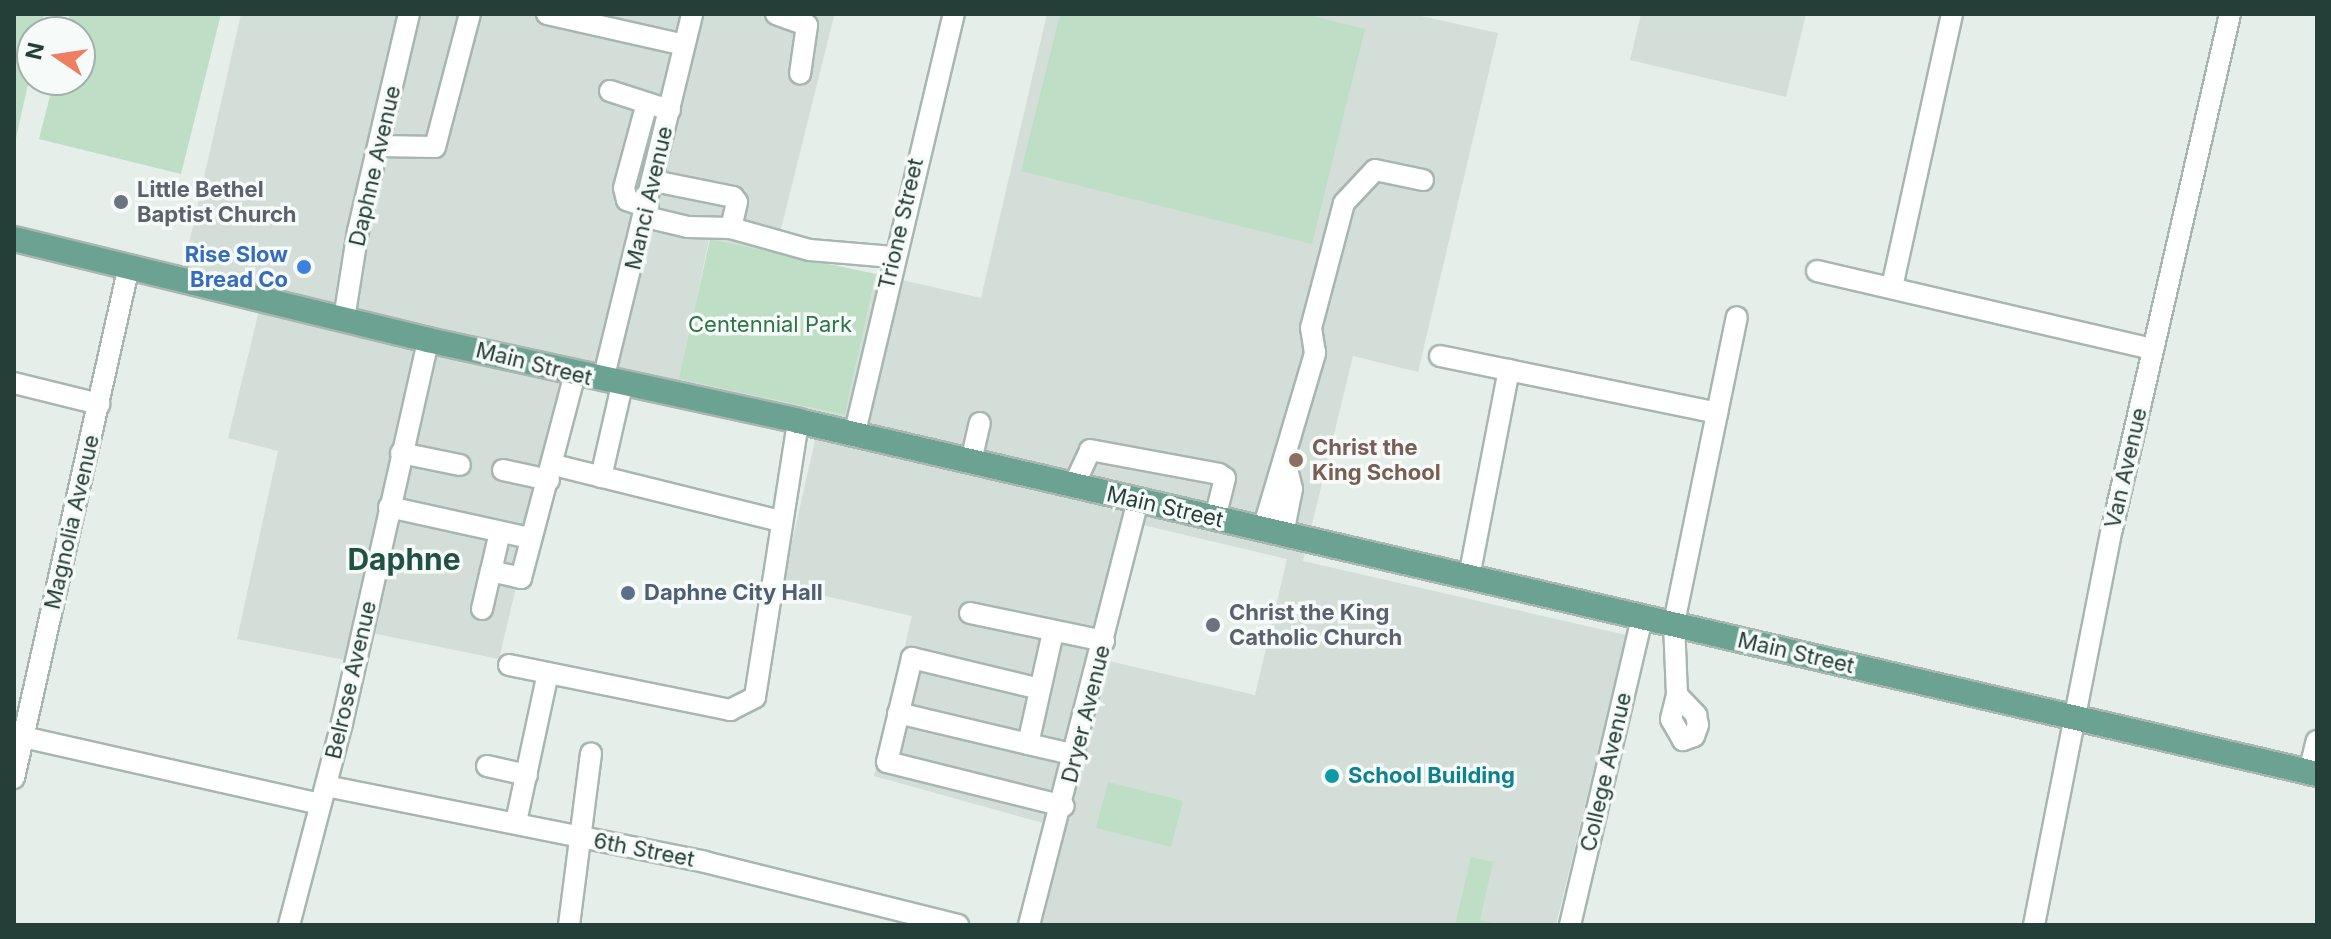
<!DOCTYPE html>
<style>
body{margin:0}
#map{position:relative;width:2331px;height:939px;overflow:hidden;background:#e5eee9;font-family:Inter,sans-serif}
div>[style]{position:absolute}
[style*='--x']{left:calc(var(--x)*1px);top:calc(var(--y)*1px);width:calc(var(--w)*1px);rotate:calc(var(--a)*1deg)}
.built>*{inset:0;background:#d3ded8}
.green>*{inset:0;background:#bfdec6}
.roads{filter:drop-shadow(2px 0 #a7b6b0) drop-shadow(-2px 0 #a7b6b0) drop-shadow(0 2px #a7b6b0) drop-shadow(0 -2px #a7b6b0)}
.minor>*{height:20px;margin:-10px;padding:0 10px;transform-origin:10px;border-radius:10px;background:#fff}
.major>*{height:24px;margin:-12px;padding:0 12px;transform-origin:12px;border-radius:12px;background:#6ba291}
.dots>*{width:22px;height:22px;translate:-50% -50%;box-sizing:border-box;border:4px solid #f6faf8;border-radius:50%}
span{translate:-50% -50%;white-space:nowrap;text-align:center;line-height:1.15;-webkit-text-stroke:7px #f6faf8;paint-order:stroke}
.street-label{font-size:22px;color:#243f37}
.worship-label{font-size:22px;color:#5b616d;font-weight:700}
.left{translate:0 -50%;text-align:left}
.shop-label{font-size:22px;color:#366cbe;font-weight:700}
.right{translate:-100% -50%;text-align:right}
.park-label{font-size:22px;color:#2f7548}
.education-label{font-size:22px;color:#785e54;font-weight:700}
.service-label{font-size:22px;color:#4e5e75;font-weight:700}
.culture-label{font-size:22px;color:#0d838f;font-weight:700}
.district-label{font-size:30px;color:#205143;font-weight:700}
.frame{position:absolute;inset:0;border:16px solid #243f37;pointer-events:none}
.north{position:absolute;left:16px;top:16px;width:80px;height:80px;box-sizing:border-box;background:#f6faf8;border:2px solid #a2afab;border-radius:50%;rotate:283deg;font-size:22px;font-weight:700;line-height:32px;text-align:center;color:#243f37}
.north::after{content:'';display:block;margin:auto;width:28px;height:36px;background:#ee7f63;clip-path:polygon(50% 0,100% 100%,50% 72%,0 100%)}
</style>
<div id="map">
<div class="built">
<i style="clip-path:polygon(evenodd,241px 14px,834px 16px,775px 253px,709px 239px,680px 379px,845px 415px,876px 274px,981px 298px,1047px 14px,1412px 14px,1498px 33px,1418px 372px,1353px 356px,1303px 561px,1626px 635px,1556px 925px,1040px 925px,1065px 829px,874px 776px,912px 616px,782px 586px,816px 436px,565px 380px,499px 659px,372px 633px,365px 664px,237px 639px,278px 451px,228px 438px,264px 290px,183px 270px,241px 14px,1143px 525px,1287px 559px,1255px 695px,1109px 661px,1143px 525px)"></i>
<i style="clip-path:polygon(1641px 14px,1806px 14px,1786px 97px,1630px 60px)"></i>
</div>
<div class="green">
<i style="clip-path:polygon(14px 14px,44px 14px,40px 32px,32px 32px,32px 66px,14px 147px)"></i>
<i style="clip-path:polygon(70px 14px,221px 14px,181px 174px,39px 139px,54px 80px,80px 80px,80px 32px,65px 32px)"></i>
<i style="clip-path:polygon(1060px 14px,1305px 14px,1365px 29px,1312px 244px,1021px 171px)"></i>
<i style="clip-path:polygon(710px 239px,876px 274px,845px 415px,679px 379px)"></i>
<i style="clip-path:polygon(1108px 782px,1183px 801px,1171px 847px,1096px 828px)"></i>
<i style="clip-path:polygon(1471px 857px,1493px 862px,1480px 920px,1499px 925px,1455px 925px)"></i>
</div>
<div class="roads">
<div class="minor">
<i style="--x:547;--y:14;--w:141;--a:12.7"></i>
<i style="--x:776;--y:14;--w:33;--a:20"></i>
<i style="--x:807;--y:25;--w:49;--a:98.1"></i>
<i style="--x:610;--y:91;--w:39;--a:18"></i>
<i style="--x:379;--y:146;--w:56;--a:1"></i>
<i style="--x:435;--y:147;--w:138;--a:-75.3"></i>
<i style="--x:654;--y:181;--w:81;--a:11.4"></i>
<i style="--x:733;--y:197;--w:6;--a:51"></i>
<i style="--x:737;--y:202;--w:27;--a:103"></i>
<i style="--x:648;--y:207;--w:22;--a:-162"></i>
<i style="--x:627;--y:200;--w:12;--a:-104"></i>
<i style="--x:624;--y:188;--w:88;--a:-74.9"></i>
<i style="--x:647;--y:103;--w:24;--a:17"></i>
<i style="--x:646;--y:217;--w:43;--a:13.4"></i>
<i style="--x:688;--y:227;--w:43;--a:1.3"></i>
<i style="--x:731;--y:228;--w:82;--a:15.6"></i>
<i style="--x:810;--y:250;--w:83;--a:4.8"></i>
<i style="--x:1817;--y:271;--w:345;--a:13.1"></i>
<i style="--x:1892;--y:287;--w:280;--a:-77.6"></i>
<i style="--x:344;--y:319;--w:89;--a:-81"></i>
<i style="--x:358;--y:231;--w:223;--a:-76.8"></i>
<i style="--x:1440;--y:356;--w:283;--a:11.6"></i>
<i style="--x:603;--y:380;--w:377;--a:-76.3"></i>
<i style="--x:14;--y:383;--w:88;--a:13.9"></i>
<i style="--x:854;--y:436;--w:434;--a:-76.7"></i>
<i style="--x:401;--y:453;--w:60;--a:11.5"></i>
<i style="--x:971;--y:461;--w:39;--a:-77"></i>
<i style="--x:554;--y:465;--w:233;--a:13.9"></i>
<i style="--x:503;--y:470;--w:47;--a:12.3"></i>
<i style="--x:601;--y:477;--w:94;--a:-77.1"></i>
<i style="--x:1074;--y:485;--w:38;--a:-65"></i>
<i style="--x:1090;--y:450;--w:131;--a:10.5"></i>
<i style="--x:1219;--y:474;--w:7;--a:34"></i>
<i style="--x:1225;--y:478;--w:41;--a:104"></i>
<i style="--x:389;--y:507;--w:144;--a:12.4"></i>
<i style="--x:1263;--y:529;--w:184;--a:-73.5"></i>
<i style="--x:1315;--y:353;--w:25;--a:-99"></i>
<i style="--x:1311;--y:328;--w:129;--a:-75.2"></i>
<i style="--x:1344;--y:203;--w:45;--a:-46.8"></i>
<i style="--x:1375;--y:170;--w:49;--a:11.8"></i>
<i style="--x:500;--y:532;--w:40;--a:103"></i>
<i style="--x:491;--y:571;--w:31;--a:13"></i>
<i style="--x:521;--y:578;--w:212;--a:-75.2"></i>
<i style="--x:1283;--y:534;--w:46;--a:-78.7"></i>
<i style="--x:1292;--y:489;--w:25;--a:-104"></i>
<i style="--x:1469;--y:577;--w:211;--a:-79.1"></i>
<i style="--x:482;--y:609;--w:39;--a:-77"></i>
<i style="--x:970;--y:613;--w:137;--a:11.8"></i>
<i style="--x:509;--y:665;--w:226;--a:11.5"></i>
<i style="--x:730;--y:710;--w:28;--a:-27"></i>
<i style="--x:755;--y:697;--w:279;--a:-81.1"></i>
<i style="--x:1040;--y:689;--w:132;--a:-166.4"></i>
<i style="--x:912;--y:658;--w:107;--a:103.5"></i>
<i style="--x:887;--y:762;--w:182;--a:14"></i>
<i style="--x:1677;--y:695;--w:28;--a:46"></i>
<i style="--x:1696;--y:715;--w:10;--a:79"></i>
<i style="--x:1698;--y:725;--w:12;--a:110"></i>
<i style="--x:1694;--y:736;--w:12;--a:160"></i>
<i style="--x:1683;--y:740;--w:24;--a:-120"></i>
<i style="--x:1671;--y:719;--w:25;--a:-76"></i>
<i style="--x:1677;--y:695;--w:72;--a:-92.4"></i>
<i style="--x:1674;--y:623;--w:312;--a:-78.4"></i>
<i style="--x:898;--y:713;--w:134;--a:13.4"></i>
<i style="--x:1028;--y:744;--w:115;--a:-77.4"></i>
<i style="--x:14;--y:735;--w:314;--a:12.7"></i>
<i style="--x:1028;--y:744;--w:49;--a:12.9"></i>
<i style="--x:487;--y:766;--w:41;--a:12.7"></i>
<i style="--x:2309;--y:772;--w:32;--a:-76"></i>
<i style="--x:14;--y:778;--w:525;--a:-77.34"></i>
<i style="--x:326;--y:786;--w:387;--a:11.3"></i>
<i style="--x:705;--y:862;--w:261;--a:14"></i>
<i style="--x:516;--y:822;--w:152;--a:-77.9"></i>
<i style="--x:289;--y:925;--w:209;--a:-75.3"></i>
<i style="--x:342;--y:723;--w:393;--a:-77.3"></i>
<i style="--x:569;--y:925;--w:173;--a:-82.7"></i>
<i style="--x:1029;--y:925;--w:437;--a:-75.6"></i>
<i style="--x:1570;--y:925;--w:314;--a:-76.8"></i>
<i style="--x:2034;--y:925;--w:404;--a:-78.9"></i>
<i style="--x:2112;--y:529;--w:528;--a:-77.09"></i>
</div>
<div class="major">
<i style="--x:14;--y:239;--w:426;--a:13.7"></i>
<i style="--x:428;--y:340;--w:379;--a:12.3"></i>
<i style="--x:798;--y:421;--w:1559;--a:13.08"></i>
</div>
</div>
<div class="dots">
<i style="left:121px;top:202px;background:#6b7280"></i>
<i style="left:304px;top:267px;background:#3f7fe0"></i>
<i style="left:1296px;top:460px;background:#8d6e63"></i>
<i style="left:628px;top:593px;background:#5c6f8a"></i>
<i style="left:1213px;top:625px;background:#6b7280"></i>
<i style="left:1332px;top:776px;background:#0f9aa8"></i>
</div>
<div class="street-label">
<span style="left:375px;top:166px;rotate:-77deg">Daphne Avenue</span>
<span style="left:649px;top:198px;rotate:-77deg">Manci Avenue</span>
<span style="left:901px;top:224px;rotate:-77deg">Trione Street</span>
<span style="left:534px;top:364px;rotate:14deg">Main Street</span>
<span style="left:2126px;top:468px;rotate:-77deg">Van Avenue</span>
<span style="left:1165px;top:507px;rotate:13deg">Main Street</span>
<span style="left:72px;top:522px;rotate:-77deg">Magnolia Avenue</span>
<span style="left:1796px;top:653px;rotate:13deg">Main Street</span>
<span style="left:351px;top:680px;rotate:-77deg">Belrose Avenue</span>
<span style="left:1086px;top:714px;rotate:-76deg">Dryer Avenue</span>
<span style="left:1606px;top:772px;rotate:-77deg">College Avenue</span>
<span style="left:644px;top:850px;rotate:11deg">6th Street</span>
</div>
<div class="worship-label">
<span class="left" style="left:137px;top:202px">Little Bethel<br>Baptist Church</span>
<span class="left" style="left:1229px;top:625px">Christ the King<br>Catholic Church</span>
</div>
<div class="shop-label">
<span class="right" style="left:288px;top:267px">Rise Slow<br>Bread Co</span>
</div>
<div class="park-label">
<span style="left:770px;top:325px">Centennial Park</span>
</div>
<div class="education-label">
<span class="left" style="left:1312px;top:460px">Christ the<br>King School</span>
</div>
<div class="service-label">
<span class="left" style="left:644px;top:593px">Daphne City Hall</span>
</div>
<div class="culture-label">
<span class="left" style="left:1348px;top:776px">School Building</span>
</div>
<div class="district-label">
<span style="left:404px;top:559px">Daphne</span>
</div>
<div class="frame"></div>
<div class="north">N</div>
</div>
